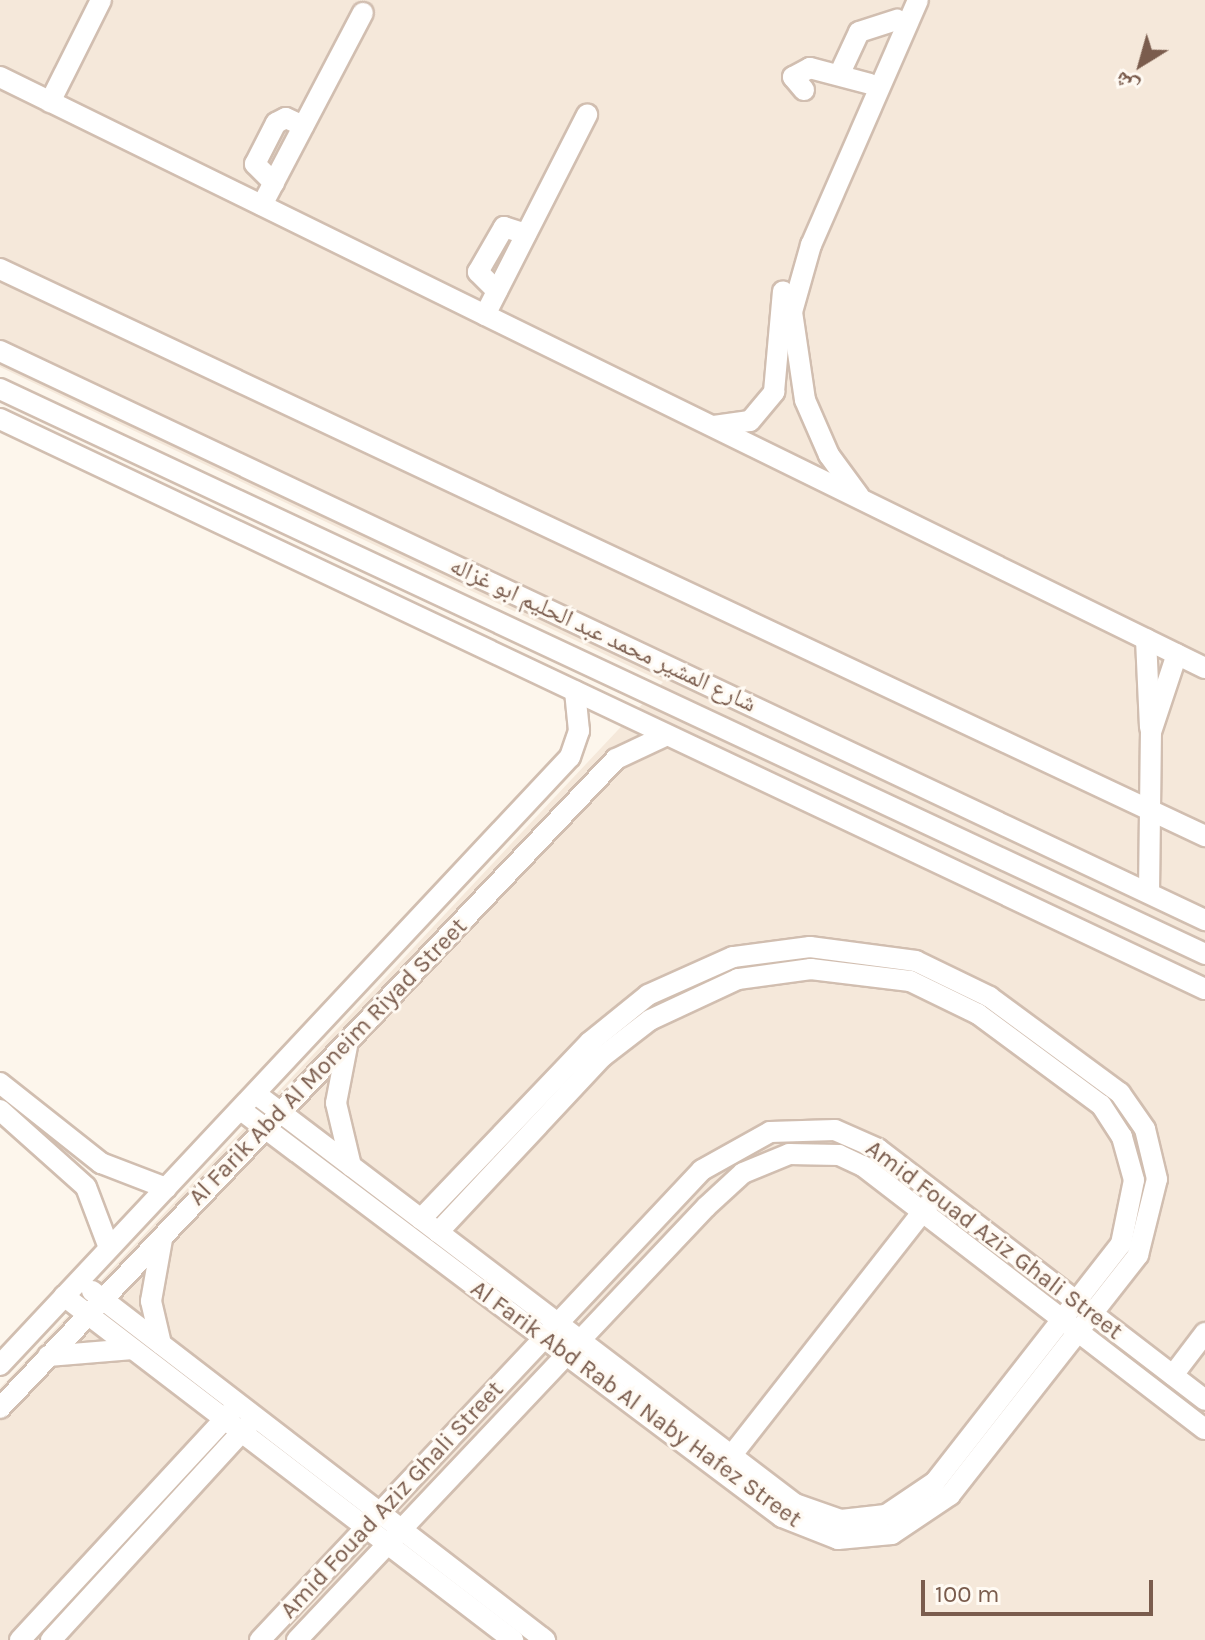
<!DOCTYPE html>
<meta charset="utf-8">
<style>
body{margin:0}
#map{position:relative;width:1205px;height:1640px;overflow:hidden;background:#fdf6ec;font-family:Karla,"Noto Naskh Arabic",sans-serif}
div>[style]{position:absolute}
[style*='--x']{left:calc(var(--x)*1px);top:calc(var(--y)*1px);width:calc(var(--w)*1px);rotate:calc(var(--a)*1deg)}
.residential>*{inset:0;background:#f5e8da}
.roads{filter:drop-shadow(2px 0 #d1beb0) drop-shadow(-2px 0 #d1beb0) drop-shadow(0 2px #d1beb0) drop-shadow(0 -2px #d1beb0)}
.minor>*{height:20px;margin:-10px;padding:0 10px;transform-origin:10px;border-radius:10px;background:#fff}
span{translate:-50% -50%;white-space:nowrap;text-align:center;line-height:1.15;-webkit-text-stroke:6px #fffaf3;paint-order:stroke}
.street-label{font-size:24px;color:#7a5c4d}
.north{position:absolute;left:1101px;top:24px;width:80px;height:80px;-webkit-text-stroke:6px #fffaf3;paint-order:stroke;rotate:217deg;font-size:22px;font-weight:700;line-height:32px;text-align:center;color:#7a5c4d}
.north::after{content:'';display:block;margin:auto;width:28px;height:36px;background:#7a5c4d;clip-path:polygon(50% 0,100% 100%,50% 72%,0 100%)}
.scale{position:absolute;left:921px;top:1580px;width:232px;height:36px;box-sizing:border-box;border:4px solid #7a5c4d;border-top:0;padding-left:10px;font-size:24px;line-height:28px;white-space:nowrap;color:#7a5c4d;-webkit-text-stroke:6px #fffaf3;paint-order:stroke}
</style>
<div id="map">
<div class="residential">
<i style="clip-path:polygon(0 0,1205px 0,1205px 1640px,0 1640px,0 1388px,663px 682px,0 367px)"></i>
</div>
<div class="roads">
<div class="minor">
<i style="--x:840;--y:73;--w:45;--a:-65.1"></i>
<i style="--x:859;--y:32;--w:40;--a:-18"></i>
<i style="--x:0;--y:77;--w:1342;--a:26.13"></i>
<i style="--x:804;--y:90;--w:17;--a:-130"></i>
<i style="--x:793;--y:77;--w:19;--a:-28"></i>
<i style="--x:810;--y:68;--w:62;--a:14.9"></i>
<i style="--x:50;--y:102;--w:114;--a:-63.4"></i>
<i style="--x:274;--y:183;--w:27;--a:-135"></i>
<i style="--x:255;--y:164;--w:46;--a:-62.9"></i>
<i style="--x:276;--y:123;--w:11;--a:-27"></i>
<i style="--x:286;--y:118;--w:19;--a:25"></i>
<i style="--x:262;--y:205;--w:217;--a:-62.3"></i>
<i style="--x:0;--y:269;--w:1332;--a:25.2"></i>
<i style="--x:497;--y:291;--w:27;--a:-135"></i>
<i style="--x:478;--y:272;--w:52;--a:-60"></i>
<i style="--x:504;--y:227;--w:23;--a:18"></i>
<i style="--x:485;--y:315;--w:225;--a:-63"></i>
<i style="--x:0;--y:351;--w:1333;--a:25.28"></i>
<i style="--x:0;--y:389;--w:1331;--a:25.12"></i>
<i style="--x:0;--y:419;--w:1333;--a:25.32"></i>
<i style="--x:714;--y:426;--w:36;--a:-8"></i>
<i style="--x:750;--y:421;--w:38;--a:-50"></i>
<i style="--x:774;--y:392;--w:101;--a:-84.9"></i>
<i style="--x:859;--y:496;--w:51;--a:-126.2"></i>
<i style="--x:829;--y:455;--w:60;--a:-113.6"></i>
<i style="--x:805;--y:400;--w:89;--a:-98.4"></i>
<i style="--x:792;--y:312;--w:70;--a:-74.2"></i>
<i style="--x:811;--y:245;--w:267;--a:-66.4"></i>
<i style="--x:1146;--y:639;--w:89;--a:87.4"></i>
<i style="--x:1149;--y:893;--w:161;--a:-89.3"></i>
<i style="--x:1151;--y:732;--w:82;--a:-71.6"></i>
<i style="--x:347;--y:1046;--w:58;--a:100.9"></i>
<i style="--x:336;--y:1103;--w:65;--a:76.6"></i>
<i style="--x:0;--y:1083;--w:129;--a:38.4"></i>
<i style="--x:101;--y:1163;--w:70;--a:21"></i>
<i style="--x:256;--y:1094;--w:30;--a:37"></i>
<i style="--x:280;--y:1112;--w:198;--a:37.2"></i>
<i style="--x:438;--y:1232;--w:449;--a:37.3"></i>
<i style="--x:795;--y:1504;--w:49;--a:19.2"></i>
<i style="--x:841;--y:1520;--w:45;--a:-6.3"></i>
<i style="--x:886;--y:1515;--w:59;--a:-34"></i>
<i style="--x:935;--y:1482;--w:302;--a:-52"></i>
<i style="--x:1121;--y:1244;--w:65;--a:-78.5"></i>
<i style="--x:1134;--y:1180;--w:45;--a:-105.6"></i>
<i style="--x:1122;--y:1137;--w:38;--a:-123"></i>
<i style="--x:1101;--y:1105;--w:153;--a:-143.5"></i>
<i style="--x:978;--y:1014;--w:76;--a:-154.1"></i>
<i style="--x:910;--y:981;--w:100;--a:-173.1"></i>
<i style="--x:811;--y:969;--w:74;--a:172.2"></i>
<i style="--x:738;--y:979;--w:97;--a:155"></i>
<i style="--x:650;--y:1020;--w:61;--a:142.4"></i>
<i style="--x:602;--y:1057;--w:240;--a:133.1"></i>
<i style="--x:0;--y:1110;--w:115;--a:41.8"></i>
<i style="--x:86;--y:1187;--w:65;--a:69.3"></i>
<i style="--x:241;--y:1110;--w:677;--a:36.95"></i>
<i style="--x:782;--y:1517;--w:60;--a:21.4"></i>
<i style="--x:838;--y:1539;--w:54;--a:-5.3"></i>
<i style="--x:892;--y:1534;--w:70;--a:-33.9"></i>
<i style="--x:950;--y:1495;--w:305;--a:-51.9"></i>
<i style="--x:1138;--y:1255;--w:78;--a:-76"></i>
<i style="--x:1157;--y:1179;--w:51;--a:-103.5"></i>
<i style="--x:1145;--y:1129;--w:44;--a:-124.8"></i>
<i style="--x:1120;--y:1093;--w:162;--a:-143.6"></i>
<i style="--x:990;--y:997;--w:82;--a:-154.1"></i>
<i style="--x:916;--y:961;--w:107;--a:-172.5"></i>
<i style="--x:810;--y:947;--w:78;--a:172.6"></i>
<i style="--x:733;--y:957;--w:93;--a:155.9"></i>
<i style="--x:648;--y:995;--w:75;--a:141"></i>
<i style="--x:590;--y:1042;--w:245;--a:133.7"></i>
<i style="--x:92;--y:1291;--w:572;--a:37.61"></i>
<i style="--x:64;--y:1296;--w:566;--a:37.46"></i>
<i style="--x:161;--y:1344;--w:44;--a:-103.1"></i>
<i style="--x:151;--y:1301;--w:63;--a:-79.9"></i>
<i style="--x:48;--y:1356;--w:85;--a:-4.7"></i>
<i style="--x:0;--y:1365;--w:833;--a:-46.85"></i>
<i style="--x:570;--y:757;--w:28;--a:-71"></i>
<i style="--x:579;--y:731;--w:40;--a:-95.7"></i>
<i style="--x:1173;--y:1375;--w:53;--a:-52.7"></i>
<i style="--x:0;--y:1408;--w:895;--a:-46.49"></i>
<i style="--x:616;--y:759;--w:56;--a:-25.2"></i>
<i style="--x:724;--y:1465;--w:332;--a:-51.9"></i>
<i style="--x:20;--y:1640;--w:313;--a:-47.2"></i>
<i style="--x:51;--y:1640;--w:296;--a:-47.5"></i>
<i style="--x:260;--y:1640;--w:645;--a:-46.76"></i>
<i style="--x:702;--y:1170;--w:78;--a:-29.2"></i>
<i style="--x:770;--y:1132;--w:65;--a:-1.8"></i>
<i style="--x:835;--y:1130;--w:47;--a:23.8"></i>
<i style="--x:878;--y:1149;--w:412;--a:37.5"></i>
<i style="--x:297;--y:1640;--w:596;--a:-46.63"></i>
<i style="--x:706;--y:1207;--w:50;--a:-42.6"></i>
<i style="--x:743;--y:1173;--w:50;--a:-22.4"></i>
<i style="--x:789;--y:1154;--w:50;--a:1.1"></i>
<i style="--x:839;--y:1155;--w:26;--a:25"></i>
<i style="--x:863;--y:1166;--w:431;--a:37.6"></i>
</div>
</div>
<div class="street-label">
<span style="left:603px;top:635px;rotate:25deg">شارع المشير محمد عبد الحليم ابو غزاله</span>
<span style="left:328px;top:1062px;rotate:-46deg">Al Farik Abd Al Moneim Riyad Street</span>
<span style="left:994px;top:1240px;rotate:37deg">Amid Fouad Aziz Ghali Street</span>
<span style="left:636px;top:1404px;rotate:36deg">Al Farik Abd Rab Al Naby Hafez Street</span>
<span style="left:392px;top:1500px;rotate:-47deg">Amid Fouad Aziz Ghali Street</span>
</div>
<div class="north">ش</div>
<div class="scale">100 m</div>
</div>
